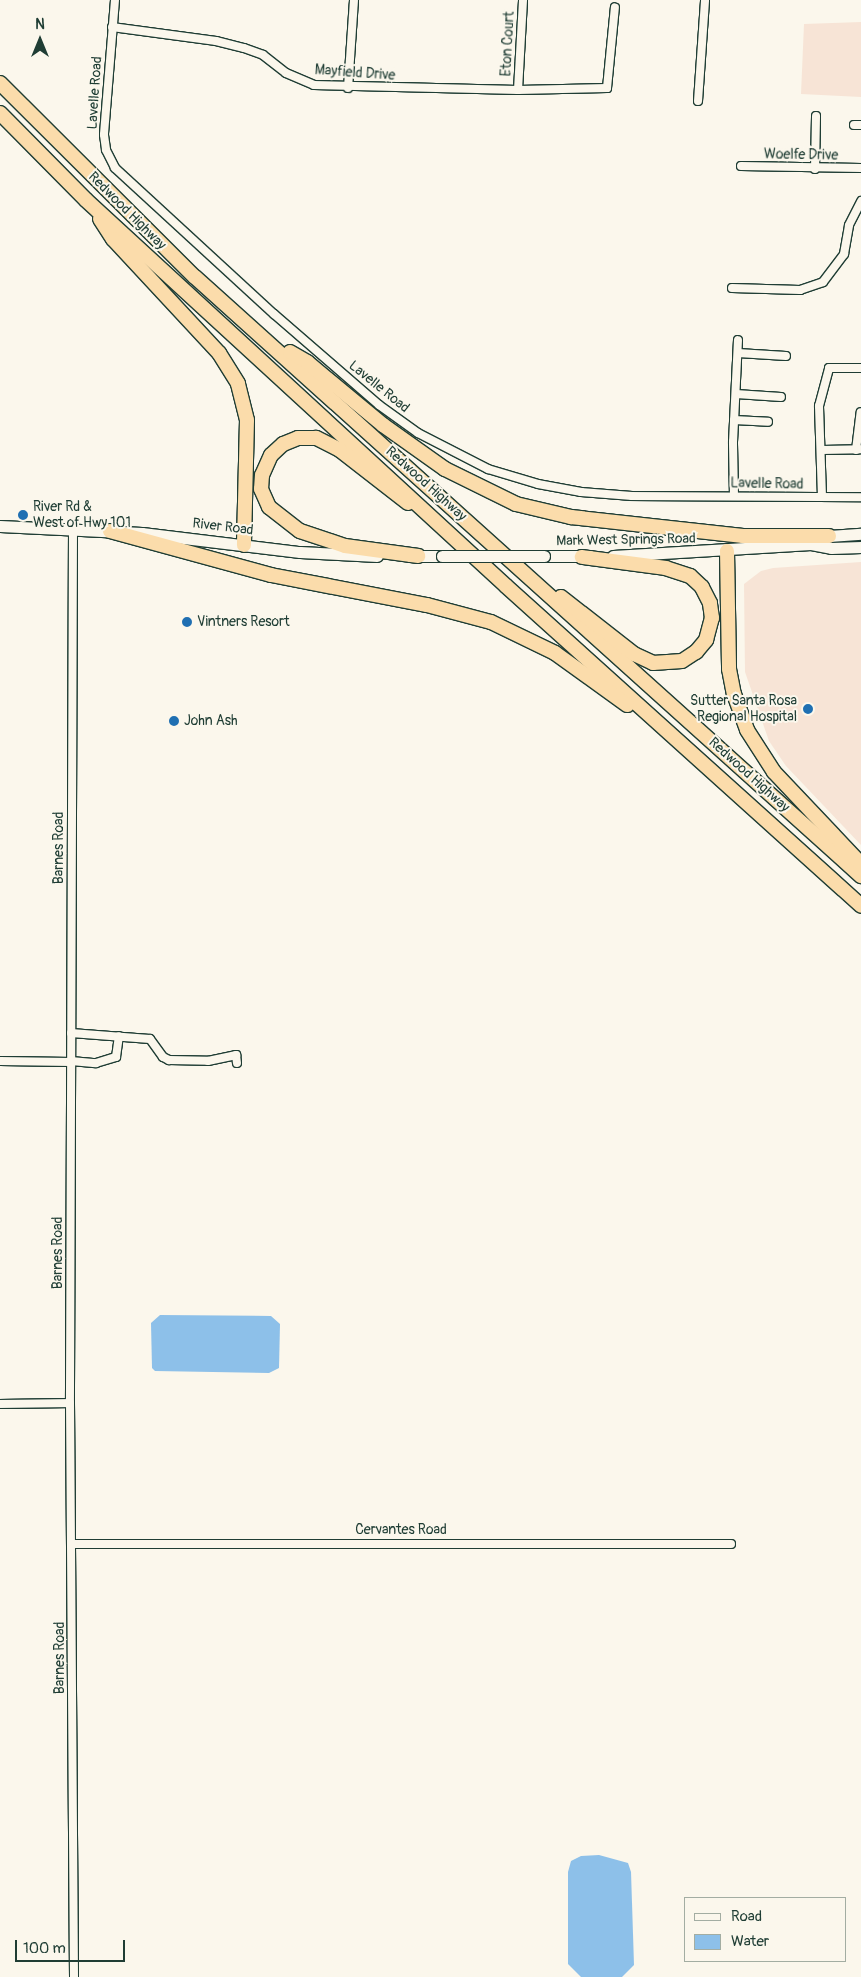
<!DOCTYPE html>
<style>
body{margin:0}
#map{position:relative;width:861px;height:1977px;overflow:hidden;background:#fbf7ec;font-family:Pangolin,sans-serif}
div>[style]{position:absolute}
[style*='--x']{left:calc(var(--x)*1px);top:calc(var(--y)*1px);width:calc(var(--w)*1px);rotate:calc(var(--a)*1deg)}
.built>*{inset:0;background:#f7e4d6}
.water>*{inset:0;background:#8dc0e9}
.roads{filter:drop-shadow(1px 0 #1f3d34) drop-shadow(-1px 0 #1f3d34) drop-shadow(0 1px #1f3d34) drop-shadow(0 -1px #1f3d34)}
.minor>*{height:8px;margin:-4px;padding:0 4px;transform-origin:4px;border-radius:4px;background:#fbf7ec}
.secondary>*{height:11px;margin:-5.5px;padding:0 5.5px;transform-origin:5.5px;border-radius:5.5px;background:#fbf7ec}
.motorway>*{height:14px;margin:-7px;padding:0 7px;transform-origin:7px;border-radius:7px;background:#fbdcab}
.bridges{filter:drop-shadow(1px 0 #1f3d34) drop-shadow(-1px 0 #1f3d34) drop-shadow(0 1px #1f3d34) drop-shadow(0 -1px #1f3d34)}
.secondary-bridge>*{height:11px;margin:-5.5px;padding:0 5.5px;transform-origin:5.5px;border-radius:5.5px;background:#fbf7ec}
.dots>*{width:14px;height:14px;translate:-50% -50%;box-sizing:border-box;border:2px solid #fbf7ec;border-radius:50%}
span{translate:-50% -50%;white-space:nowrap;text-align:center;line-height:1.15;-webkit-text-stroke:4px #fbf7ec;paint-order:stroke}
.street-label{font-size:14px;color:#1f3d34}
.poi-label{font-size:14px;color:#1f3d34}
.left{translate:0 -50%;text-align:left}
.right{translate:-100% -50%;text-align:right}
.legend{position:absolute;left:684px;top:1897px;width:162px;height:65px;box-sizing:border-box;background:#fbf7ec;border:1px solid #a3ada2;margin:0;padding:6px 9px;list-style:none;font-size:15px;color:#1f3d34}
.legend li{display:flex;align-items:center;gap:10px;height:25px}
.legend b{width:25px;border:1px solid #a3ada2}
.north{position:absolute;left:15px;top:15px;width:50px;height:50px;-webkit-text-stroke:4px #fbf7ec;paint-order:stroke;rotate:0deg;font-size:14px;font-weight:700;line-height:20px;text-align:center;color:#1f3d34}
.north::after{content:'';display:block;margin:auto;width:18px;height:22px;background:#1f3d34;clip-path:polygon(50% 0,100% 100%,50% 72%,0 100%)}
.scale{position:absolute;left:15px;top:1940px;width:110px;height:22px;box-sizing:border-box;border:2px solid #1f3d34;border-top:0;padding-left:6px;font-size:15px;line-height:18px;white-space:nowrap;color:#1f3d34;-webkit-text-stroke:4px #fbf7ec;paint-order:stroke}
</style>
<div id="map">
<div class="built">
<i style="clip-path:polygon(861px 22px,861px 97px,801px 94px,804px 24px)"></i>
<i style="clip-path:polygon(861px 562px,861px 845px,786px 766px,769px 741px,745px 672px,744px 584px,761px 571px,773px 568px)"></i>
</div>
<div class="water">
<i style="clip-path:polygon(160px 1315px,271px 1316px,280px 1324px,279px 1368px,269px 1373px,155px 1371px,152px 1368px,151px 1323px)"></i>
<i style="clip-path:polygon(599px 1855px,628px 1863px,631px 1872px,634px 1965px,622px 1977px,581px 1977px,568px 1964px,568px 1872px,571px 1861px,581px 1856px)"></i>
</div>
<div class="roads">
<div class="minor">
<i style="--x:115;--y:0;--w:135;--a:94.7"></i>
<i style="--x:104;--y:135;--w:15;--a:82"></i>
<i style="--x:106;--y:150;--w:20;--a:63"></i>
<i style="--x:115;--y:168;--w:216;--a:42.6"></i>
<i style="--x:274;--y:314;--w:139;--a:40.9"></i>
<i style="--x:379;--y:405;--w:48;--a:35.7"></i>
<i style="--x:418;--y:433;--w:79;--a:27.2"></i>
<i style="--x:488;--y:469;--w:52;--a:16.7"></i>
<i style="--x:538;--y:484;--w:44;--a:10.5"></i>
<i style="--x:581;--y:492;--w:51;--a:4.5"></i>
<i style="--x:632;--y:496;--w:229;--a:0.3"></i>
<i style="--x:112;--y:27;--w:105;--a:7.7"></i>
<i style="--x:216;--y:41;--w:29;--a:14"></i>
<i style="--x:244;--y:48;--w:20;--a:20"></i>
<i style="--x:263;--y:55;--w:29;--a:38"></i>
<i style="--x:286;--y:73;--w:30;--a:23"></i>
<i style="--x:314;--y:85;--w:204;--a:1.4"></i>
<i style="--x:518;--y:90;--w:89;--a:-1.3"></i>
<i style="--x:607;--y:88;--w:81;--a:-84.4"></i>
<i style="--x:348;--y:88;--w:88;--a:-86.1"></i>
<i style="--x:518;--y:90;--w:90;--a:-86.8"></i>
<i style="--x:698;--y:101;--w:101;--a:-86"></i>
<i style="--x:854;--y:125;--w:7;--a:0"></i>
<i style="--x:741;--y:166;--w:120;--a:1"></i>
<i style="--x:815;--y:169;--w:53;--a:-88.9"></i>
<i style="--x:732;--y:288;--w:68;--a:1.7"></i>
<i style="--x:800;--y:290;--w:24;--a:-19"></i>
<i style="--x:823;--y:282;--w:35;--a:-53"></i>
<i style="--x:844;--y:254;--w:29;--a:-80"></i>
<i style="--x:849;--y:225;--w:27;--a:-63"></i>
<i style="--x:738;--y:353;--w:48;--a:3.6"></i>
<i style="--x:736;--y:394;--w:45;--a:3.8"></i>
<i style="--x:734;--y:420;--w:34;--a:3"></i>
<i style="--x:822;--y:450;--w:39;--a:-1"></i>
<i style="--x:856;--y:450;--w:38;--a:-83"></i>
<i style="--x:734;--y:496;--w:54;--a:-91.1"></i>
<i style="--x:733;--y:442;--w:102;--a:-87.2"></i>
<i style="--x:822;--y:497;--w:91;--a:-91.9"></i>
<i style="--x:819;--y:406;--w:39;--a:-75"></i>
<i style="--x:829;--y:368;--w:32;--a:0"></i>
<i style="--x:73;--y:530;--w:873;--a:90.2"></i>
<i style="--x:70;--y:1403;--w:574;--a:89.6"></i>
<i style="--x:71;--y:1033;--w:79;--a:4.3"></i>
<i style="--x:150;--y:1039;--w:22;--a:54"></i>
<i style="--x:163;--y:1057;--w:7;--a:27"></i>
<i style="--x:169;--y:1060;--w:39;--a:1"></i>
<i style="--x:208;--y:1061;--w:29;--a:-12"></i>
<i style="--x:236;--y:1055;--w:8;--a:83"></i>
<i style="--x:0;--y:1061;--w:71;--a:0.8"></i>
<i style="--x:71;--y:1061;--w:25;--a:5"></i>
<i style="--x:96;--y:1063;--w:21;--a:-17"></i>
<i style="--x:116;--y:1057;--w:21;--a:-82"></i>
<i style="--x:0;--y:1404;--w:70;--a:-0.8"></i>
<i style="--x:71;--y:1544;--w:660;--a:0"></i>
</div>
<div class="secondary">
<i style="--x:0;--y:526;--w:142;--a:2.8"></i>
<i style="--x:142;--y:533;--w:159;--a:6.9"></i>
<i style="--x:300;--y:552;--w:77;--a:3"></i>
<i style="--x:811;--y:544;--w:20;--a:11"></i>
<i style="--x:831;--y:548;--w:30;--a:-2"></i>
<i style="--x:410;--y:556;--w:32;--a:0"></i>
<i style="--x:544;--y:556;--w:46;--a:0"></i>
<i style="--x:613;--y:556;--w:198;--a:-3.5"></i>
<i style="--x:811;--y:544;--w:20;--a:-24"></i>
<i style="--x:829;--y:536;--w:32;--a:-4"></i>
</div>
<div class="motorway">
<i style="--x:0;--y:83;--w:275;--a:44.9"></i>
<i style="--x:195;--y:277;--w:896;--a:41.97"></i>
<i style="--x:0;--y:113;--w:122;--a:45.3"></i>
<i style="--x:86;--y:200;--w:570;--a:42.58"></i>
<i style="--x:506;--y:586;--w:478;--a:42"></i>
<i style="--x:100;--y:219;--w:24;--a:57"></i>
<i style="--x:113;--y:239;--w:156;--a:47.1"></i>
<i style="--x:219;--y:353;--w:36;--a:58"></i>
<i style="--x:238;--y:384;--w:37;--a:76"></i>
<i style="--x:247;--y:420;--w:125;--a:91.4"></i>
<i style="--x:290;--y:352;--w:20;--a:30"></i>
<i style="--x:307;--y:362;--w:99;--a:39.7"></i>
<i style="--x:383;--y:425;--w:76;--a:35.4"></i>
<i style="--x:445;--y:469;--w:79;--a:26.2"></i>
<i style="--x:516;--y:504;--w:57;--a:13.3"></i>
<i style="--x:571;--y:517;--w:173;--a:6.3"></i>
<i style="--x:743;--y:536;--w:86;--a:0"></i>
<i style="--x:408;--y:503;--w:86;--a:-142.1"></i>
<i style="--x:340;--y:450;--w:27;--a:-153"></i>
<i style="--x:316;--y:438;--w:18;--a:180"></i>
<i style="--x:298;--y:438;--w:16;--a:158"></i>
<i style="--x:283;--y:444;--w:16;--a:137"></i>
<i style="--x:271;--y:455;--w:22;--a:114"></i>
<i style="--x:262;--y:475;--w:14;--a:94"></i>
<i style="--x:261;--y:489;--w:20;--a:66"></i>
<i style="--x:269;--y:507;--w:39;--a:38"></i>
<i style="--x:300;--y:531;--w:47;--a:18.4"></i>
<i style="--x:345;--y:546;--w:74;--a:7.8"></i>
<i style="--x:110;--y:531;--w:167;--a:15.3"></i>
<i style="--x:271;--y:575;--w:159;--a:10.9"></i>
<i style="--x:427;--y:605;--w:66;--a:14.9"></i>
<i style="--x:491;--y:622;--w:71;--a:25.8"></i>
<i style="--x:555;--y:653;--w:89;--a:35.8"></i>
<i style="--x:727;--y:551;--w:118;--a:89"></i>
<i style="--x:729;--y:669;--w:25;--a:79"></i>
<i style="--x:734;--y:694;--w:38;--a:70"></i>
<i style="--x:747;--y:730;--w:50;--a:57.3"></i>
<i style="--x:774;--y:772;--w:127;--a:46.6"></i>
<i style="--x:561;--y:597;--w:93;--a:38"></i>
<i style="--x:634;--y:654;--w:21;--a:25"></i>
<i style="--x:653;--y:663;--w:29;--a:-4"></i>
<i style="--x:682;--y:661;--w:17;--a:-33"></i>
<i style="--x:696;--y:652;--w:16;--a:-50"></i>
<i style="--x:706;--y:640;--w:23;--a:-75"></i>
<i style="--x:712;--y:618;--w:15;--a:-98"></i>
<i style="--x:710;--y:603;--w:18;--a:-117"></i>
<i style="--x:702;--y:587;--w:16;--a:-137"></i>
<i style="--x:690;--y:576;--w:25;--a:-162"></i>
<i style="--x:666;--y:568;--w:85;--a:-172.5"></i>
</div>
</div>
<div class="bridges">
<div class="secondary-bridge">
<i style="--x:442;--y:556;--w:102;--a:0"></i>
</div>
</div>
<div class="dots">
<i style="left:23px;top:515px;background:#1f6fb2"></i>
<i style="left:187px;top:622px;background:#1f6fb2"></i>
<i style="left:808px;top:709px;background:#1f6fb2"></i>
<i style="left:174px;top:721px;background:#1f6fb2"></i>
</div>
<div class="street-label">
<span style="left:508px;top:44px;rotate:-87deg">Eton Court</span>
<span style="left:355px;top:73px;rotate:4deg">Mayfield Drive</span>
<span style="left:95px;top:93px;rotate:-86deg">Lavelle Road</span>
<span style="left:801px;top:155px;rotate:1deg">Woelfe Drive</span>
<span style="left:127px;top:211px;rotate:45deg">Redwood Highway</span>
<span style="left:379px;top:387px;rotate:39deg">Lavelle Road</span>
<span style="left:426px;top:484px;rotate:42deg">Redwood Highway</span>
<span style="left:767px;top:484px;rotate:1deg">Lavelle Road</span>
<span style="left:223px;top:527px;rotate:7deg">River Road</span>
<span style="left:626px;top:540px;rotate:-1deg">Mark West Springs Road</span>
<span style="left:749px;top:775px;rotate:42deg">Redwood Highway</span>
<span style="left:59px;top:848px;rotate:-90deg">Barnes Road</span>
<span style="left:58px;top:1253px;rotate:-90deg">Barnes Road</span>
<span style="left:401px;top:1530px">Cervantes Road</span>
<span style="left:60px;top:1658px;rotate:-90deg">Barnes Road</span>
</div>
<div class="poi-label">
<span class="left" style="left:33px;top:515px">River Rd &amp;<br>West of Hwy 101</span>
<span class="left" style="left:197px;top:622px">Vintners Resort</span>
<span class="right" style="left:797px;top:709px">Sutter Santa Rosa<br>Regional Hospital</span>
<span class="left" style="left:184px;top:721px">John Ash</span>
</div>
<ul class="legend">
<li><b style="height:6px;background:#fbf7ec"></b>Road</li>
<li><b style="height:14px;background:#8dc0e9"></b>Water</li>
</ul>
<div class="north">N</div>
<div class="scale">100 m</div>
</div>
